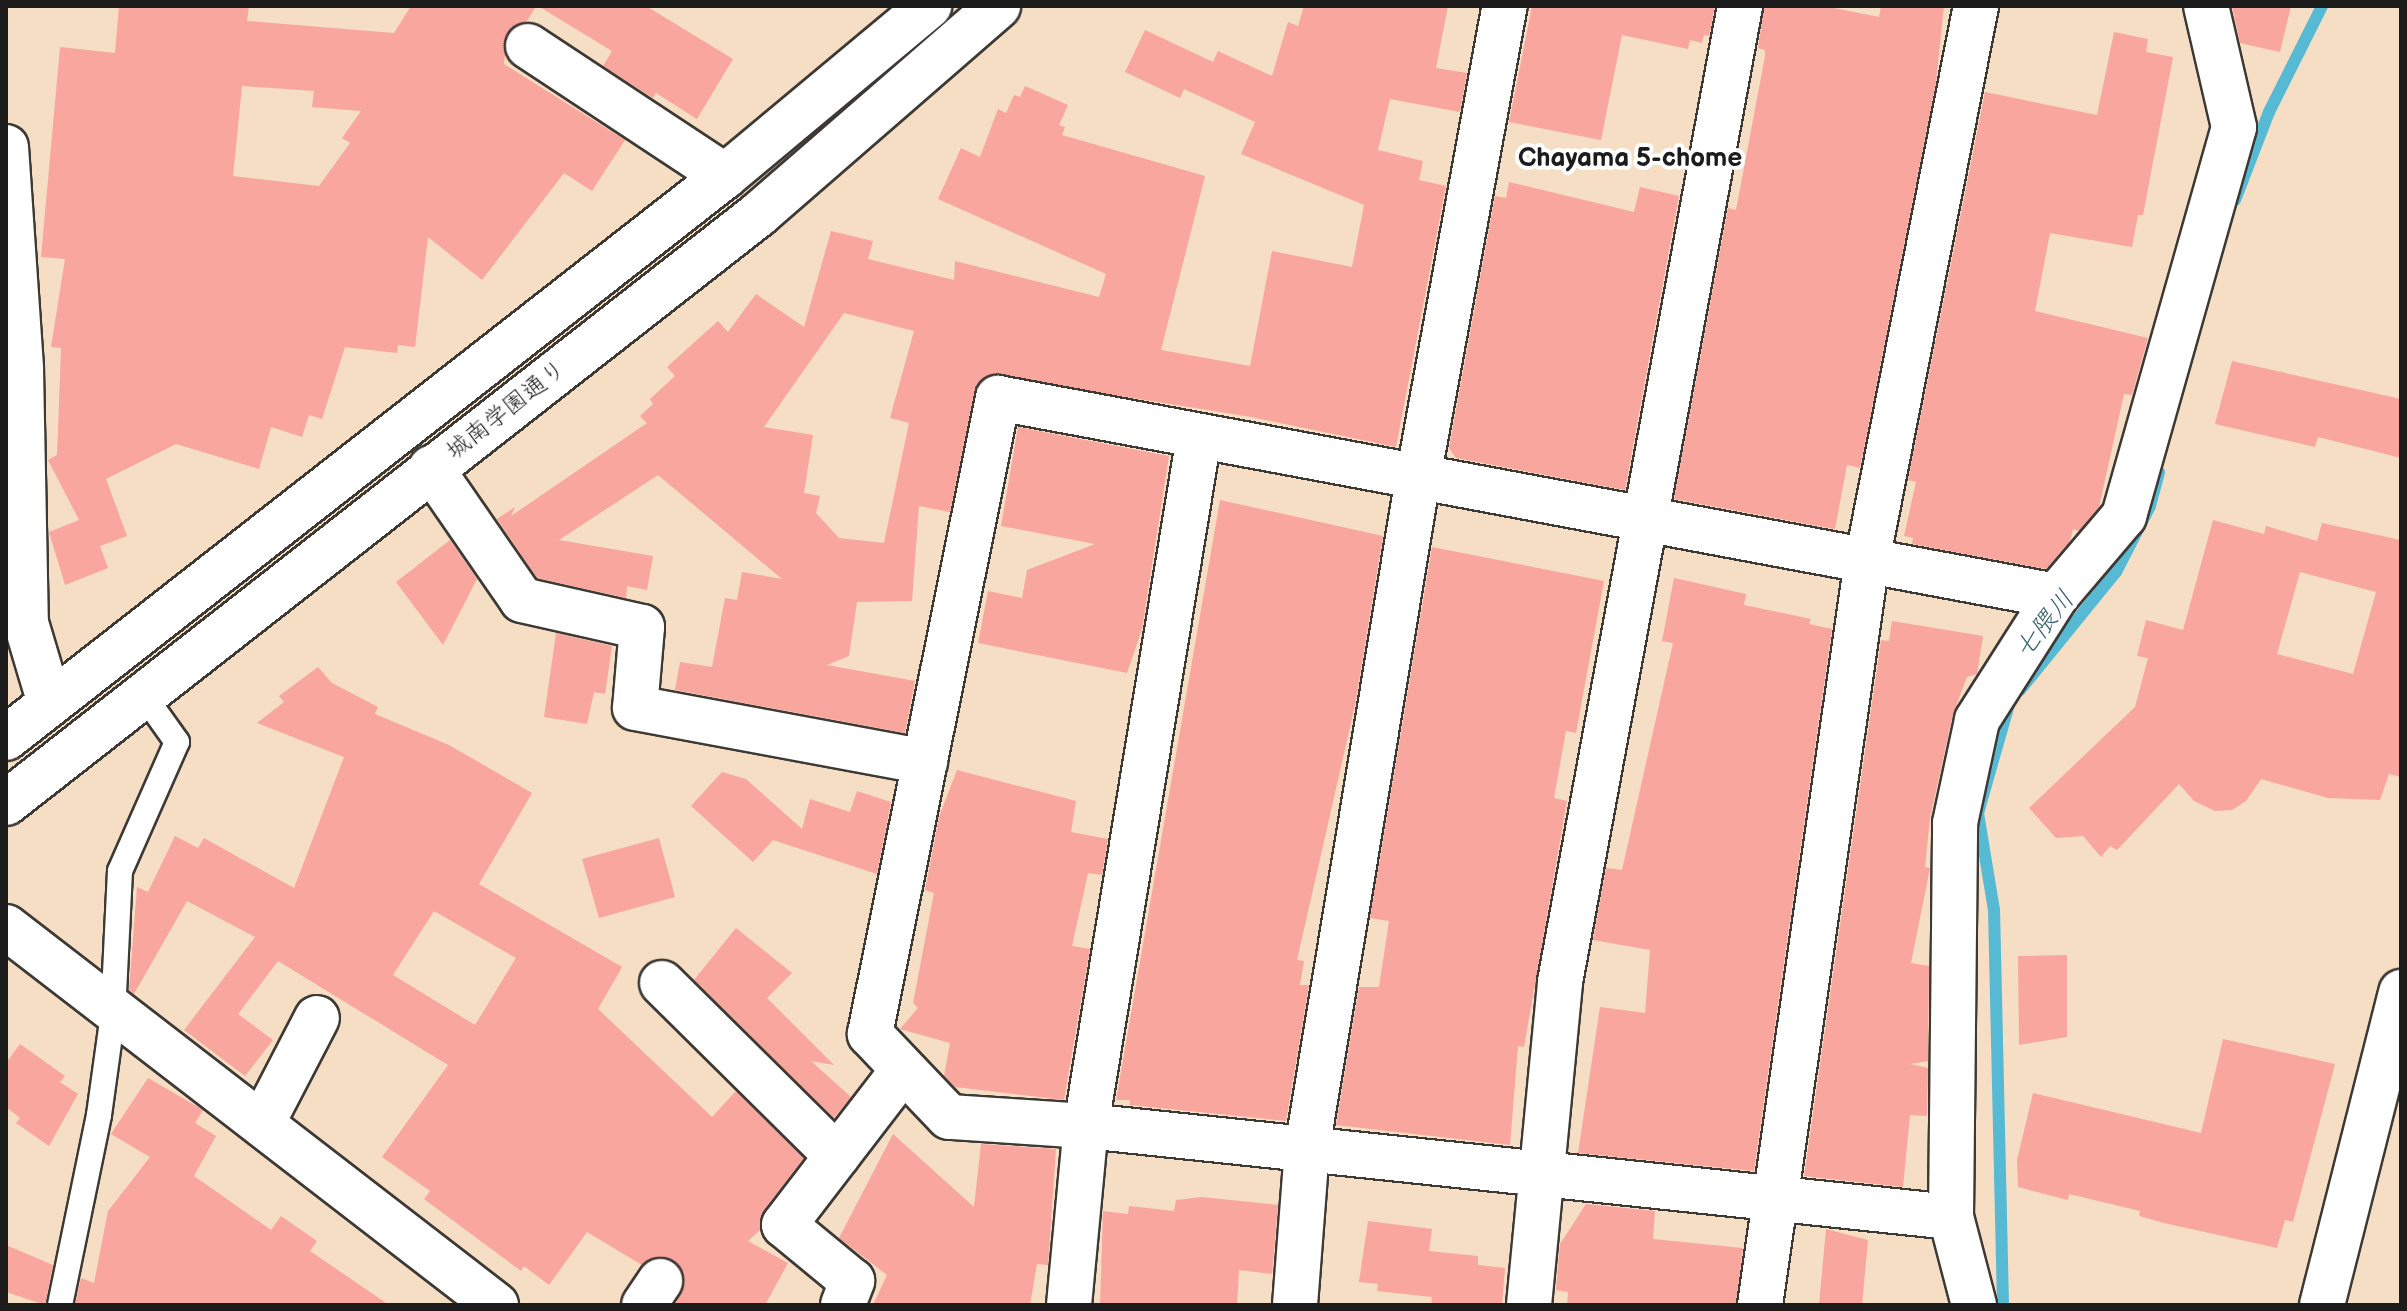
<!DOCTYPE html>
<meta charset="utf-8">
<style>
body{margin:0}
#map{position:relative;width:2407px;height:1311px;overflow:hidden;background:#f5dec4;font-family:"Balsamiq Sans","Klee One",sans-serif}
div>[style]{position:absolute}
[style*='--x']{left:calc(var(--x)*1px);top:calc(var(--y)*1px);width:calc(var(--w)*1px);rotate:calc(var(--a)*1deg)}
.stream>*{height:12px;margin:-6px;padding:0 6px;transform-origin:6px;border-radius:6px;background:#56bad5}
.building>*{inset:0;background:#f9a69e}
.roads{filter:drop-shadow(2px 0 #3d3935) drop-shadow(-2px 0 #3d3935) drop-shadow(0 2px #3d3935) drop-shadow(0 -2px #3d3935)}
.service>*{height:24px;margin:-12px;padding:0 12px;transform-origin:12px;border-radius:12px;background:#fff}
.minor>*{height:44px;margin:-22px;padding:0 22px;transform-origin:22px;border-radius:22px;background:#fff}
.tertiary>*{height:44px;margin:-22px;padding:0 22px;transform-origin:22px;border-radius:22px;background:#fff}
span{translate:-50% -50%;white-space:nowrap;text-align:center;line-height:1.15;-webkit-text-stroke:8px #fff;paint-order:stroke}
.street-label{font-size:24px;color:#1c1c1c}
.neighbourhood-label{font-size:26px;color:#1c1c1c;font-weight:700}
.water-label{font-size:26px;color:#36636f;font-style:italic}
.frame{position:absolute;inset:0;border:8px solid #1c1c1c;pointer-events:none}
</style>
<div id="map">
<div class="stream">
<i style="--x:2235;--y:200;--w:94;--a:-68.9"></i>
<i style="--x:2269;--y:112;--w:119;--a:-63.4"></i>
<i style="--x:2020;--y:690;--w:152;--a:-50.9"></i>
<i style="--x:2116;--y:572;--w:74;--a:-62.7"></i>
<i style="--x:2150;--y:506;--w:35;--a:-75"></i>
<i style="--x:2003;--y:1305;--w:395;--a:-91.3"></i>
<i style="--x:1994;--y:910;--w:98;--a:-99.4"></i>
<i style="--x:1978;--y:813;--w:113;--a:-74.1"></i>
</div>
<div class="building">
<i style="clip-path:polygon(evenodd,119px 6px,249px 6px,247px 21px,394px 33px,411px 6px,536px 6px,527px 21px,507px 33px,504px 64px,625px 140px,592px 191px,564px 173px,482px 280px,428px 237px,415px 347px,398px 345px,397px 353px,345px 347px,322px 419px,309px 415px,302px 437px,271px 427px,259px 469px,176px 444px,106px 479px,127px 536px,100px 546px,108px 568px,65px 585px,49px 532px,79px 520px,48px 460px,57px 455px,61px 348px,51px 347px,65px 259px,41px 257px,60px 47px,115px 53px,119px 6px,242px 86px,314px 91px,312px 107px,361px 111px,342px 138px,350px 143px,319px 186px,233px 176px,242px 86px)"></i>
<i style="clip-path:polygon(538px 6px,646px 6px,733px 59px,697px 119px,656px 93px,653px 98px,603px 66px,612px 51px)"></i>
<i style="clip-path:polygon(evenodd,1304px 6px,1448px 6px,1436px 68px,1467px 73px,1460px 112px,1390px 99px,1378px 150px,1423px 161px,1419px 180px,1446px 186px,1396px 447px,1251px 417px,989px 375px,974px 393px,950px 512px,919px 506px,912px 601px,857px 602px,849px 656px,827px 665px,915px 681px,905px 733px,675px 690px,680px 662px,712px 667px,725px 598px,737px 600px,742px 572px,782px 579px,658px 475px,559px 540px,653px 556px,647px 590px,627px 586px,626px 598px,537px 578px,497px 519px,515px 507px,511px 516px,647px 423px,640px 416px,653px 404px,650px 399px,675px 376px,667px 367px,718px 321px,728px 332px,756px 294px,804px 327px,831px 231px,873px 241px,868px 259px,954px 280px,955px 261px,1099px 297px,1106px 274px,938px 199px,961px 148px,980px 157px,998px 109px,1006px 113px,1014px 95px,1020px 97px,1025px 86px,1068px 105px,1059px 125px,1065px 127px,1062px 135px,1205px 176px,1161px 350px,1250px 366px,1272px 251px,1352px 267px,1364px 205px,1241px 154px,1255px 122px,1184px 89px,1180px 98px,1125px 72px,1145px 30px,1213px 62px,1218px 51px,1272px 76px,1288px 22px,1298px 26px,1304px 6px,844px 313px,914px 331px,890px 418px,909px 423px,884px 543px,839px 538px,816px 513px,820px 496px,804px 493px,813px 435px,764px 427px,844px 313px)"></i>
<i style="clip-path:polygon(1532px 6px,1715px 6px,1709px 36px,1704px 35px,1702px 43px,1690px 40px,1688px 49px,1622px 35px,1601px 140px,1509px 122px)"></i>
<i style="clip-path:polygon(1764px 6px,1824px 6px,1879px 17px,1881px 6px,1944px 6px,1936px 82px,1860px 468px,1847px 465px,1835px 529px,1674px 499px,1728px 208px,1736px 210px,1765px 56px,1765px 50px,1758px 48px)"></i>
<i style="clip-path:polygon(2232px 6px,2291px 6px,2280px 52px,2240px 43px)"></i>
<i style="clip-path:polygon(2114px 32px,2148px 39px,2146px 52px,2173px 57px,2143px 215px,2138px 215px,2132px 247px,2050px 233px,2035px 311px,2148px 338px,2132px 395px,2124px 394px,2099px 507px,2079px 531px,2073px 529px,2070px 541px,2046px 569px,1912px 544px,1913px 538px,1904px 536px,1916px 482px,1908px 480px,1985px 92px,2097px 115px)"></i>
<i style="clip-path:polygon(1509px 182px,1634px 212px,1640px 187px,1679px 196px,1625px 490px,1456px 458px,1449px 448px,1495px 196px,1506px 198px)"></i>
<i style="clip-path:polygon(2232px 361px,2401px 399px,2401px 458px,2318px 437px,2315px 447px,2215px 424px)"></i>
<i style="clip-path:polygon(1018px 427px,1169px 456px,1142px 629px,1127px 673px,978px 643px,988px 591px,1022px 598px,1027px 570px,1095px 544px,1001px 526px)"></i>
<i style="clip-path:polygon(1220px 500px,1383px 536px,1355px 705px,1297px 960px,1304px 961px,1300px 985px,1309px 985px,1286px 1121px,1130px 1105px,1130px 1100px,1116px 1100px)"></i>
<i style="clip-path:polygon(evenodd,2213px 520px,2264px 534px,2266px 526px,2317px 541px,2322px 523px,2401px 540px,2401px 777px,2389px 774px,2380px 800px,2328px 798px,2261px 779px,2246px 801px,2232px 810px,2215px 811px,2194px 801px,2179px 784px,2117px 850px,2110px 846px,2101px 857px,2083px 836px,2056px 838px,2029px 808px,2135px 707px,2148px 658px,2137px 656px,2146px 620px,2183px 630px,2213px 520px,2300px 572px,2376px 592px,2353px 674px,2277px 654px,2300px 572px)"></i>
<i style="clip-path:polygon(450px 540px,477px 579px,443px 645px,396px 582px)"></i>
<i style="clip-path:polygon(1432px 547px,1604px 581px,1576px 733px,1566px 731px,1554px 798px,1567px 801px,1524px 1047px,1518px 1046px,1510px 1145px,1336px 1125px,1359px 987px,1379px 987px,1389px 921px,1370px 918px)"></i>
<i style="clip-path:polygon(1674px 578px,1746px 594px,1744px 605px,1811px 619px,1809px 624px,1832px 629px,1754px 1171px,1578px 1153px,1600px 1007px,1645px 1013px,1650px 950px,1593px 940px,1606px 868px,1622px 870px,1673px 643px,1662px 641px)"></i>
<i style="clip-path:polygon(1892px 621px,1983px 636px,1977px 674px,1967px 677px,1953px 714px,1930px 818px,1925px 867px,1930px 868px,1911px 963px,1929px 966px,1928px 1061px,1910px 1064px,1928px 1068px,1927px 1116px,1910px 1115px,1903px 1187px,1804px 1176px,1881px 640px,1889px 641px)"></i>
<i style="clip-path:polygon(556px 633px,612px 646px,605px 694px,594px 692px,587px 724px,544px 717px)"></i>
<i style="clip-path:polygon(evenodd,318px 667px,332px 683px,378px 707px,375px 714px,449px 745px,532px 793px,479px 884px,622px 967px,598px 1009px,712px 1117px,736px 1091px,804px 1158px,764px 1210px,760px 1230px,748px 1241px,788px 1263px,765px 1305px,675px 1305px,685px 1282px,674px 1261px,661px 1256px,642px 1265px,587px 1232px,549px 1285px,524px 1266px,521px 1271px,424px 1199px,430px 1191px,382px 1157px,448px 1065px,278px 961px,238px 1014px,273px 1040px,245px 1076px,184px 1030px,255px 937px,187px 901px,134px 994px,129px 990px,137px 887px,148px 892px,175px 836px,198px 848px,204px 838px,294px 888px,344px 757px,257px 723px,284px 702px,279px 696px,318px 667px,434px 911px,516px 958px,475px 1025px,393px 975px,434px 911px)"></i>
<i style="clip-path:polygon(957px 770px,1076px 801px,1071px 832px,1108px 839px,1102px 875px,1088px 873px,1072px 946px,1090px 949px,1064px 1100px,955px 1087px,944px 1076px,950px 1043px,900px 1029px,918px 1008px,913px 1003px,934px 893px,925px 890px,939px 817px)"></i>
<i style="clip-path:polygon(722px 772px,746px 779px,802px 829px,810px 799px,850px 812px,857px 791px,891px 802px,877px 874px,773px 840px,753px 862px,691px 806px)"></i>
<i style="clip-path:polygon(659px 838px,675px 897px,599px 918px,582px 859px)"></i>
<i style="clip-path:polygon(736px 928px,792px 973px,767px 998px,834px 1065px,811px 1061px,851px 1097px,834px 1118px,694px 980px)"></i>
<i style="clip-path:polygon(2067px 955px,2067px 1037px,2019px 1045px,2018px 956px)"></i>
<i style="clip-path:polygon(2223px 1039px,2335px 1064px,2293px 1222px,2285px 1220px,2277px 1248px,2164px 1223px,2139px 1216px,2140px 1211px,2069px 1194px,2068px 1200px,2018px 1187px,2017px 1160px,2033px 1093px,2201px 1133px)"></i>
<i style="clip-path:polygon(20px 1044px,65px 1076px,60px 1082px,78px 1094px,49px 1146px,16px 1123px,20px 1118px,6px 1107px,6px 1063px)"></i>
<i style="clip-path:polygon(148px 1078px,203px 1110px,195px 1123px,216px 1136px,194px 1176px,271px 1230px,281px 1216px,317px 1241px,310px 1251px,389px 1305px,75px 1305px,81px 1278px,94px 1283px,108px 1211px,150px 1157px,111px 1134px)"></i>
<i style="clip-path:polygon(893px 1134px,974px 1207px,981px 1144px,1056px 1149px,1048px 1265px,1037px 1264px,1030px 1305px,873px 1305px,887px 1275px,839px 1238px)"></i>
<i style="clip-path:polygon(1202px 1197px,1278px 1205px,1272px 1274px,1239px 1270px,1237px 1305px,1100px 1305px,1103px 1211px,1128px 1214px,1129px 1206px,1174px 1211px,1176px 1200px)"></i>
<i style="clip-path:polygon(1586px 1204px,1655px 1211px,1653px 1239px,1743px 1248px,1736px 1305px,1567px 1305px,1568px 1292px,1556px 1290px,1560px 1244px)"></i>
<i style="clip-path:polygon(1368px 1221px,1432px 1229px,1429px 1251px,1478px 1256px,1478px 1265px,1505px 1268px,1502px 1305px,1431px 1305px,1432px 1297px,1377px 1291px,1378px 1284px,1359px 1282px)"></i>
<i style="clip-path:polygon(1826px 1229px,1868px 1240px,1862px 1305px,1819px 1305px)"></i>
<i style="clip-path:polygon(6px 1245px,53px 1265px,45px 1305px,6px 1292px)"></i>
</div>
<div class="roads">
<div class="service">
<i style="--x:60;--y:1305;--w:194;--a:-78.4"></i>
<i style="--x:99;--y:1115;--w:102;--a:-82.1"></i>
<i style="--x:113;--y:1014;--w:143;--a:-87.2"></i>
<i style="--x:120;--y:871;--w:141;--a:-66.2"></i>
<i style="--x:177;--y:742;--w:60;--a:-125.5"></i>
</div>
<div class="minor">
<i style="--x:528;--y:46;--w:236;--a:33.4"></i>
<i style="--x:6;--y:147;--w:223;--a:86.1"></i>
<i style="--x:21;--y:369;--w:254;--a:88.9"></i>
<i style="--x:26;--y:623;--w:80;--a:73.4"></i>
<i style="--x:431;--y:468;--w:160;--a:55.4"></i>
<i style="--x:522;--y:600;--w:123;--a:12.7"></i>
<i style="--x:642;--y:627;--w:81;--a:94.9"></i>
<i style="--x:635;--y:708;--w:295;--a:10.5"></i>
<i style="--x:662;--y:983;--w:246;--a:44.7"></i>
<i style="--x:263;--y:1122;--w:117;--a:-62.6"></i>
<i style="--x:1951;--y:1217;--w:394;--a:-89.4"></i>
<i style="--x:1955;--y:823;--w:105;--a:-77.9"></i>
<i style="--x:1977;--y:720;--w:147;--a:-57.5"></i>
<i style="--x:2056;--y:596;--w:105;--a:-49.6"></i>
<i style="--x:2124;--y:516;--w:404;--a:-74.2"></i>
<i style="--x:2234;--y:127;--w:124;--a:-103"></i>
<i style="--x:644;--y:1305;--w:29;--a:-56"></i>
<i style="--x:843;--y:1305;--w:26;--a:-69"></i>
<i style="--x:852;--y:1281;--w:88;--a:-140.5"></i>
<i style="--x:784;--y:1225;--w:195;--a:-52.5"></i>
<i style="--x:1069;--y:1305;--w:180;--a:-84.6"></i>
<i style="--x:1086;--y:1126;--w:698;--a:-80.69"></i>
<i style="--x:1295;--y:1305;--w:156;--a:-85.6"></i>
<i style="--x:1307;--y:1149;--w:680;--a:-80.61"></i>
<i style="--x:1418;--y:478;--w:480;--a:-79.6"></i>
<i style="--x:1529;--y:1305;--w:324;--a:-84.5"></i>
<i style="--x:1560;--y:982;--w:992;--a:-79.55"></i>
<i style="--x:1760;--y:1305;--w:752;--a:-81.82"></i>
<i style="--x:1867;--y:561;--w:566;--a:-78.89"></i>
<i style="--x:1974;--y:1305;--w:91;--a:-104.6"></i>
<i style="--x:1951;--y:1217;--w:870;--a:-173.99"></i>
<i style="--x:1086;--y:1126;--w:137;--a:-176.2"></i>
<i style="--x:949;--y:1117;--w:115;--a:-133.6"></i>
<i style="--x:870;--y:1034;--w:649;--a:-78.62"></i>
<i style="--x:998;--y:398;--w:1076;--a:10.6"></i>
</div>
<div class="tertiary">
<i style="--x:6;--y:738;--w:913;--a:-38.01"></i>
<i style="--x:725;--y:176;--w:266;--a:-39.8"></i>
<i style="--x:6;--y:803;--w:956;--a:-38.03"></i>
<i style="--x:759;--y:214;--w:317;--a:-41"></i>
<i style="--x:6;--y:927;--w:619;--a:37.65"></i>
<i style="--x:2322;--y:1305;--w:323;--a:-75.8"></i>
</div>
</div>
<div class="street-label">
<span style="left:506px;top:410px;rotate:-38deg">城南学園通り</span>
</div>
<div class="neighbourhood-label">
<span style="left:1630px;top:159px">Chayama 5-chome</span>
</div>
<div class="water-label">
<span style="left:2045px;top:625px;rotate:-51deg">七隈川</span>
</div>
<div class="frame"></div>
</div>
